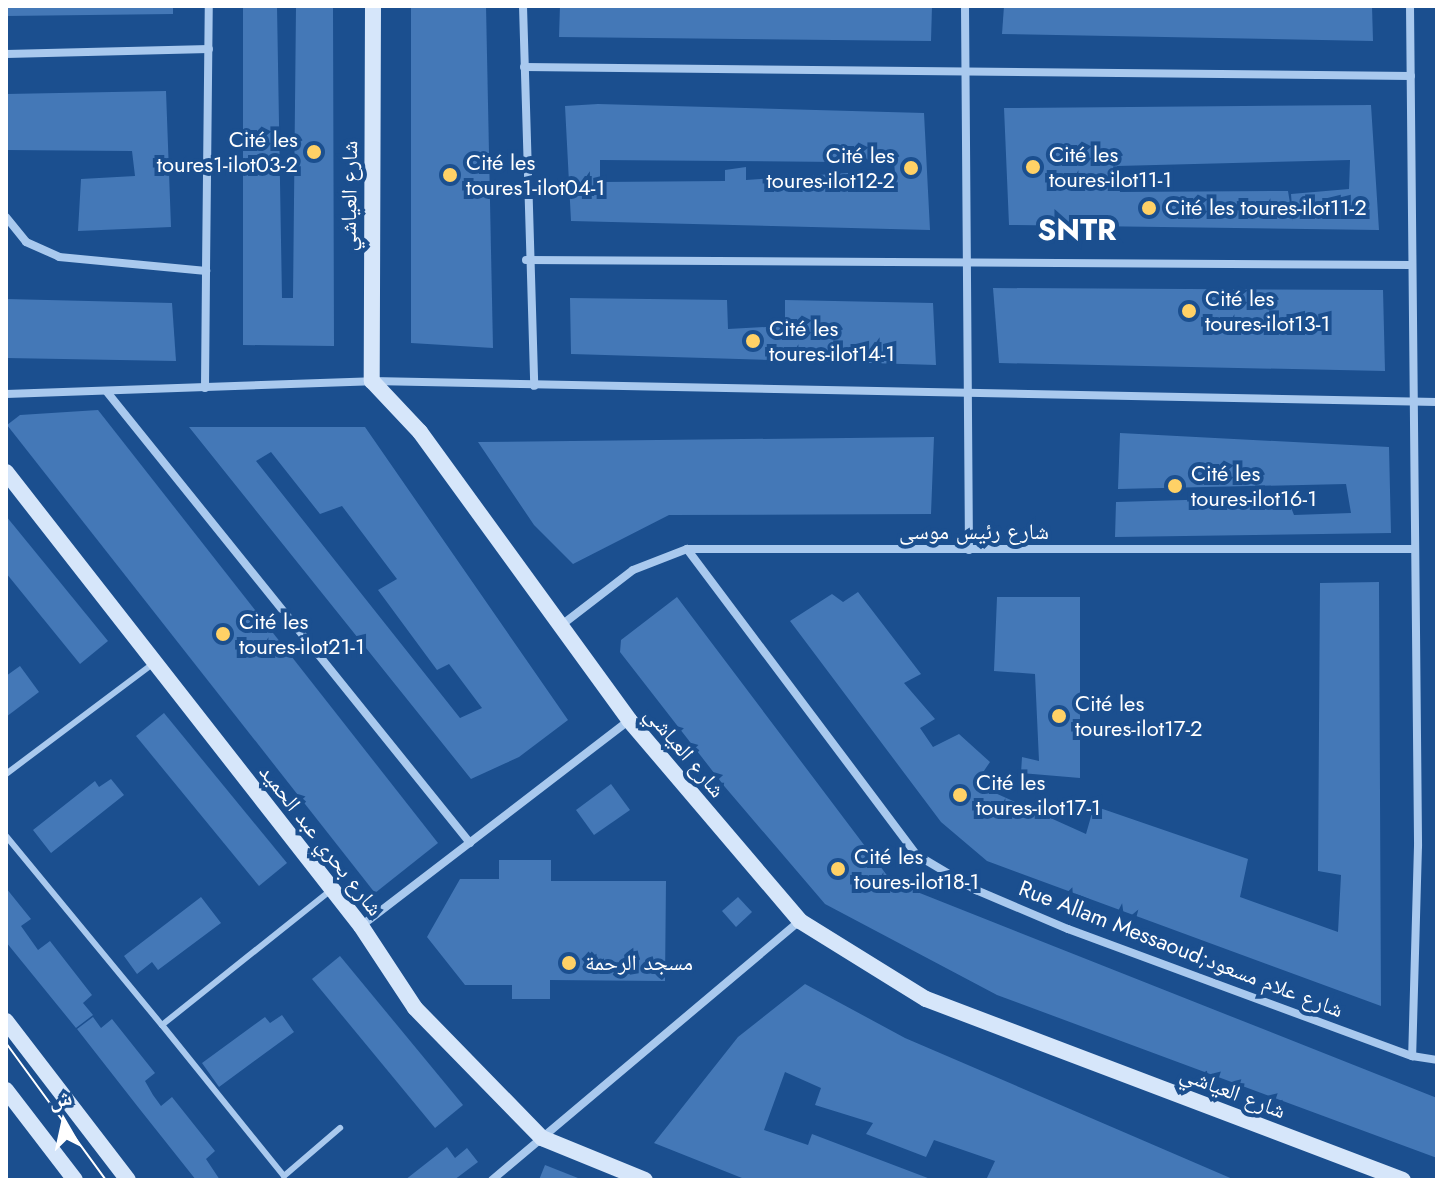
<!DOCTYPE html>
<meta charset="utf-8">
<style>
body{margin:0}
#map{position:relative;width:1443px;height:1186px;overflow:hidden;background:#1b4f8f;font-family:Jost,"Noto Naskh Arabic",sans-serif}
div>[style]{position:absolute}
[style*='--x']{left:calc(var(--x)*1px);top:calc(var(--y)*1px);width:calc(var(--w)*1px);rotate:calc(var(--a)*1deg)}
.building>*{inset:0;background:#4478b7}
.lane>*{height:6px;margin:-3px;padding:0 3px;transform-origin:3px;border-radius:3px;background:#a9c9ee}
.street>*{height:8px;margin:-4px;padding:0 4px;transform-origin:4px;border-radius:4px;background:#a9c9ee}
.secondary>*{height:16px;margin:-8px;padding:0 8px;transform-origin:8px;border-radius:8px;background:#d6e6fa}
.tram>*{height:2px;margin:-1px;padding:0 1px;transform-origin:1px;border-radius:1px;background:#fff}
.dots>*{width:22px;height:22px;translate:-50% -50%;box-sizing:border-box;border:4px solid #1b4f8f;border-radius:50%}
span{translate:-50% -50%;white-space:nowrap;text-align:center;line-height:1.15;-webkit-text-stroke:8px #1b4f8f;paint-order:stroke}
.poi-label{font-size:22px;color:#fff}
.right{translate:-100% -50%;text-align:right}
.left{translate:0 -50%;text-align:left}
.street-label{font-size:22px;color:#fff}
.district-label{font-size:30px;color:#fff;font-weight:700}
.frame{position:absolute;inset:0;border:8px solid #fff;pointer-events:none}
.north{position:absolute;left:24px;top:1082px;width:80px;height:80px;-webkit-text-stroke:6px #1b4f8f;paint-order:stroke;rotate:351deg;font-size:22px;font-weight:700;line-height:32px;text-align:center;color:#fff}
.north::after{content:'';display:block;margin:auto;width:28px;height:36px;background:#fff;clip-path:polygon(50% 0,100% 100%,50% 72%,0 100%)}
</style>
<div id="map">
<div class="building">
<i style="clip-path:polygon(6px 6px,173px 6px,173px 14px,6px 16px)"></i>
<i style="clip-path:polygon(243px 6px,277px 6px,282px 298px,293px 298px,296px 6px,333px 6px,334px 346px,243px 345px)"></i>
<i style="clip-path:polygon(411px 6px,486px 6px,493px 348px,411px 343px)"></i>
<i style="clip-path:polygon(560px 6px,932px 6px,931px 41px,559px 37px)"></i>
<i style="clip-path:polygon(1004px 6px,1372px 6px,1373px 41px,1002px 34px)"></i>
<i style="clip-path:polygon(166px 91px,171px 227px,78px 231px,81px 179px,135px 176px,132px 151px,6px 150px,6px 94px)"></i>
<i style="clip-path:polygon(evenodd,598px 104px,924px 113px,930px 230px,571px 221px,565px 106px,598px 104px,878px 151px,893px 151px,896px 184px,862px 184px,861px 172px,746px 180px,746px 167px,725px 170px,725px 181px,600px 182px,600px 160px,839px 162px,876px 159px,878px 151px)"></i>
<i style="clip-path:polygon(evenodd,1371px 105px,1379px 230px,1009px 225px,1004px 108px,1371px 105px,1350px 160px,1349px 189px,1291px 194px,1293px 221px,1288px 191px,1120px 192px,1117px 166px,1350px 160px)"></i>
<i style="clip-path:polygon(993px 288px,1383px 290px,1385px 371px,999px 363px)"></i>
<i style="clip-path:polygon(570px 298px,727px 300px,728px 329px,785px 326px,785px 300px,933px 303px,936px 365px,571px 354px)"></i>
<i style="clip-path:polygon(6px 299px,172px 303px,176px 361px,6px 358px)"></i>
<i style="clip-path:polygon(98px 410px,438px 843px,375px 893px,7px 425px,20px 415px)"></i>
<i style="clip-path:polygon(evenodd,189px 427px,365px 427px,568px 720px,519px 757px,471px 779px,189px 427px,271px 452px,320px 514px,342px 506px,397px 579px,378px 590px,437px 670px,449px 664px,482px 708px,460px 718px,256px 461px,271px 452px)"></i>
<i style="clip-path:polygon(1120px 433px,1389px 447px,1391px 533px,1115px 537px,1116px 502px,1287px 497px,1294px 515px,1351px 513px,1346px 484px,1118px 489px)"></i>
<i style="clip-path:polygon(934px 437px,931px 514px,669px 515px,573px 564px,534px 525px,478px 442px)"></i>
<i style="clip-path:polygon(6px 516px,108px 641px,80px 664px,6px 573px)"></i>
<i style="clip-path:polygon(1379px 582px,1381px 1006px,987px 861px,941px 822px,790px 621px,832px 594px,843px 602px,858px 592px,921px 674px,904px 683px,935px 719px,920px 728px,933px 747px,959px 734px,990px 762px,975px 784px,1086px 834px,1094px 806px,1248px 859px,1240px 897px,1338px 932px,1341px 875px,1318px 871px,1320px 583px)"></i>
<i style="clip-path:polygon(677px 597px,892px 882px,1437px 1098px,1437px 1158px,997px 995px,825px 904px,725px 787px,620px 652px,621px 640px)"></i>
<i style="clip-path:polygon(997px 597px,1080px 597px,1080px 778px,1021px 773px,1022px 757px,1039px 761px,1035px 674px,994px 671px)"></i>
<i style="clip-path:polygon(20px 666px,39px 692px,6px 717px,6px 676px)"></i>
<i style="clip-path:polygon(164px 713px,287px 863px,259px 886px,136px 736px)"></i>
<i style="clip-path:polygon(111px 779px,124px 795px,51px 853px,33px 830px,95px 781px,99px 787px)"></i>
<i style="clip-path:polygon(611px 784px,630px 810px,594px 835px,576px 810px)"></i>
<i style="clip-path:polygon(499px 860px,551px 860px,551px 881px,666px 881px,665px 981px,550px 980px,550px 999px,512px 999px,512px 985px,465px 985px,427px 937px,460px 879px,499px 879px)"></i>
<i style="clip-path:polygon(6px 888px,31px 919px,21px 926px,38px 950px,50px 941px,92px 995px,83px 1003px,93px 1015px,76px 1028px,6px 942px)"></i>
<i style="clip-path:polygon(201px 897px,221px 923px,158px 970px,152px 962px,137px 974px,124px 956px)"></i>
<i style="clip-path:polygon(738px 897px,752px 912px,736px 927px,722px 911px)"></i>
<i style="clip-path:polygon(340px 956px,463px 1105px,435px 1128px,312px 979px)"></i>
<i style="clip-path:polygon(805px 984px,905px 1038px,1235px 1180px,986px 1180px,995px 1161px,934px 1140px,926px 1157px,866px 1134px,873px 1123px,815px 1105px,821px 1088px,785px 1072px,764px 1130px,808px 1145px,812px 1134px,933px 1180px,747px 1180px,654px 1143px,738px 1037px)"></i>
<i style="clip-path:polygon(282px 1015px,294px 1032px,219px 1087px,202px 1063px,265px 1017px,270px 1023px)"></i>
<i style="clip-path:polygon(93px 1017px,101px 1028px,112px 1019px,155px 1073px,145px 1081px,153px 1095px,161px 1106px,172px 1097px,215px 1151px,206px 1159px,220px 1180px,196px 1180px,138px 1107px,77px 1029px)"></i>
<i style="clip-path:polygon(447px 1147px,455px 1158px,467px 1148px,478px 1162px,454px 1180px,405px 1180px)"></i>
<i style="clip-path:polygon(545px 1165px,583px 1180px,539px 1180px)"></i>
</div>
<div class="lane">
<i style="--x:6;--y:774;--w:186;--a:-36.9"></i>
<i style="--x:6;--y:836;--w:245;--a:50.5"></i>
<i style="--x:162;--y:1025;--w:215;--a:-38.6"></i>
<i style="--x:162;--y:1025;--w:194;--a:51.1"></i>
<i style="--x:284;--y:1176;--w:74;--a:-40.6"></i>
</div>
<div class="street">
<i style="--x:523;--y:6;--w:380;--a:88.3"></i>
<i style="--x:965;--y:6;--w:544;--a:89.58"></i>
<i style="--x:1410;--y:6;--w:840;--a:89.45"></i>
<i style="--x:1418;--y:846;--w:210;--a:91.6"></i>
<i style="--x:6;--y:54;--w:203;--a:-1.4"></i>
<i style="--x:524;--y:67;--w:887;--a:0.58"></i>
<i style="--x:6;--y:217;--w:32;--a:51"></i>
<i style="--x:26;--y:242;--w:36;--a:24"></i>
<i style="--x:59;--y:257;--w:148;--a:5.4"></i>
<i style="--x:206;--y:271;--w:265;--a:-89.4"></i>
<i style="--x:526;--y:260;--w:886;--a:0.32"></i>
<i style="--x:205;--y:388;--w:117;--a:-89.5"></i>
<i style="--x:107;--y:392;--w:579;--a:51.17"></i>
<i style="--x:6;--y:394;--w:366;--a:-2"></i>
<i style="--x:372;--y:381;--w:1065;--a:1.13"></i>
<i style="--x:687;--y:549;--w:383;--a:53.1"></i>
<i style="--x:917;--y:855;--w:69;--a:30.7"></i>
<i style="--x:976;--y:890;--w:100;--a:23"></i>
<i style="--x:1068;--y:929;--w:367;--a:20.3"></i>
<i style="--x:1412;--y:1056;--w:25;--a:9"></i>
<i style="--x:559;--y:627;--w:93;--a:-37.6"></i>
<i style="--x:633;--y:570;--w:58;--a:-21.3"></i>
<i style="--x:687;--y:549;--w:727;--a:0"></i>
<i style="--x:361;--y:926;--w:338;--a:-37.5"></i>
<i style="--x:492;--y:1180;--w:402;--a:-40.1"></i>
</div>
<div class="secondary">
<i style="--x:373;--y:6;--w:375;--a:90.2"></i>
<i style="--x:372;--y:381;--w:70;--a:46.7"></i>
<i style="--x:420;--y:432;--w:356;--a:54"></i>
<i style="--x:629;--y:720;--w:264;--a:49.6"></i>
<i style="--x:800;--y:921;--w:148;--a:31.8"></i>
<i style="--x:926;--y:999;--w:510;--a:20.78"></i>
<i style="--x:6;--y:472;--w:576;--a:51.98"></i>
<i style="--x:361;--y:926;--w:98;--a:56.6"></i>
<i style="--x:415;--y:1008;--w:182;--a:45.7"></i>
<i style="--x:542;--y:1138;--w:111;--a:22.2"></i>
<i style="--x:6;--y:1021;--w:200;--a:52.5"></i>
<i style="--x:6;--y:1090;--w:113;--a:52.5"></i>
</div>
<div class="tram">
<i style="--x:6;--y:1043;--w:170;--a:53.9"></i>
</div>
<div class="dots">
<i style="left:314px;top:152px;background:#ffd166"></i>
<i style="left:1033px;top:167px;background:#ffd166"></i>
<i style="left:911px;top:168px;background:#ffd166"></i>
<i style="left:450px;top:175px;background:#ffd166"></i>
<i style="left:1149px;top:208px;background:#ffd166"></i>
<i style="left:1189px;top:311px;background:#ffd166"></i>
<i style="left:753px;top:341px;background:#ffd166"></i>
<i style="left:1175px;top:486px;background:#ffd166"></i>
<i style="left:223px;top:634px;background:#ffd166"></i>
<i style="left:1059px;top:716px;background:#ffd166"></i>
<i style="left:960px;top:795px;background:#ffd166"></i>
<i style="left:838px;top:869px;background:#ffd166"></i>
<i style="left:569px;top:963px;background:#ffd166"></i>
</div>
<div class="poi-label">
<span class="right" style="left:298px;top:152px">Cité les<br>toures1-ilot03-2</span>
<span class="left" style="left:1049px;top:167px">Cité les<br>toures-ilot11-1</span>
<span class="right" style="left:895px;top:168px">Cité les<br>toures-ilot12-2</span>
<span class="left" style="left:466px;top:175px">Cité les<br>toures1-ilot04-1</span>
<span class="left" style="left:1165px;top:208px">Cité les toures-ilot11-2</span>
<span class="left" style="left:1205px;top:311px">Cité les<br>toures-ilot13-1</span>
<span class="left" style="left:769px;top:341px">Cité les<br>toures-ilot14-1</span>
<span class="left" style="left:1191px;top:486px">Cité les<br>toures-ilot16-1</span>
<span class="left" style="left:239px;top:634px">Cité les<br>toures-ilot21-1</span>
<span class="left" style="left:1075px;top:716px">Cité les<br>toures-ilot17-2</span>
<span class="left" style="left:976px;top:795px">Cité les<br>toures-ilot17-1</span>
<span class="left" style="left:854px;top:869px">Cité les<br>toures-ilot18-1</span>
<span class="left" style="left:585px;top:963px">مسجد الرحمة</span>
</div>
<div class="street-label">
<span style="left:349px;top:196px;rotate:-89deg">شارع العياشي</span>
<span style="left:974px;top:532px">شارع رئيس موسى</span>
<span style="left:685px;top:752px;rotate:50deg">شارع العياشي</span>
<span style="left:321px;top:840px;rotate:52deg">شارع بحري عبد الحميد</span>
<span style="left:1181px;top:949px;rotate:21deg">Rue Allam Messaoud;شارع علام مسعود</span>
<span style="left:1233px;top:1092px;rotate:21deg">شارع العياشي</span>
</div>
<div class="district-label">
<span style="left:1077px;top:230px">SNTR</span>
</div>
<div class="frame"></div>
<div class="north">ش</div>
</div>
